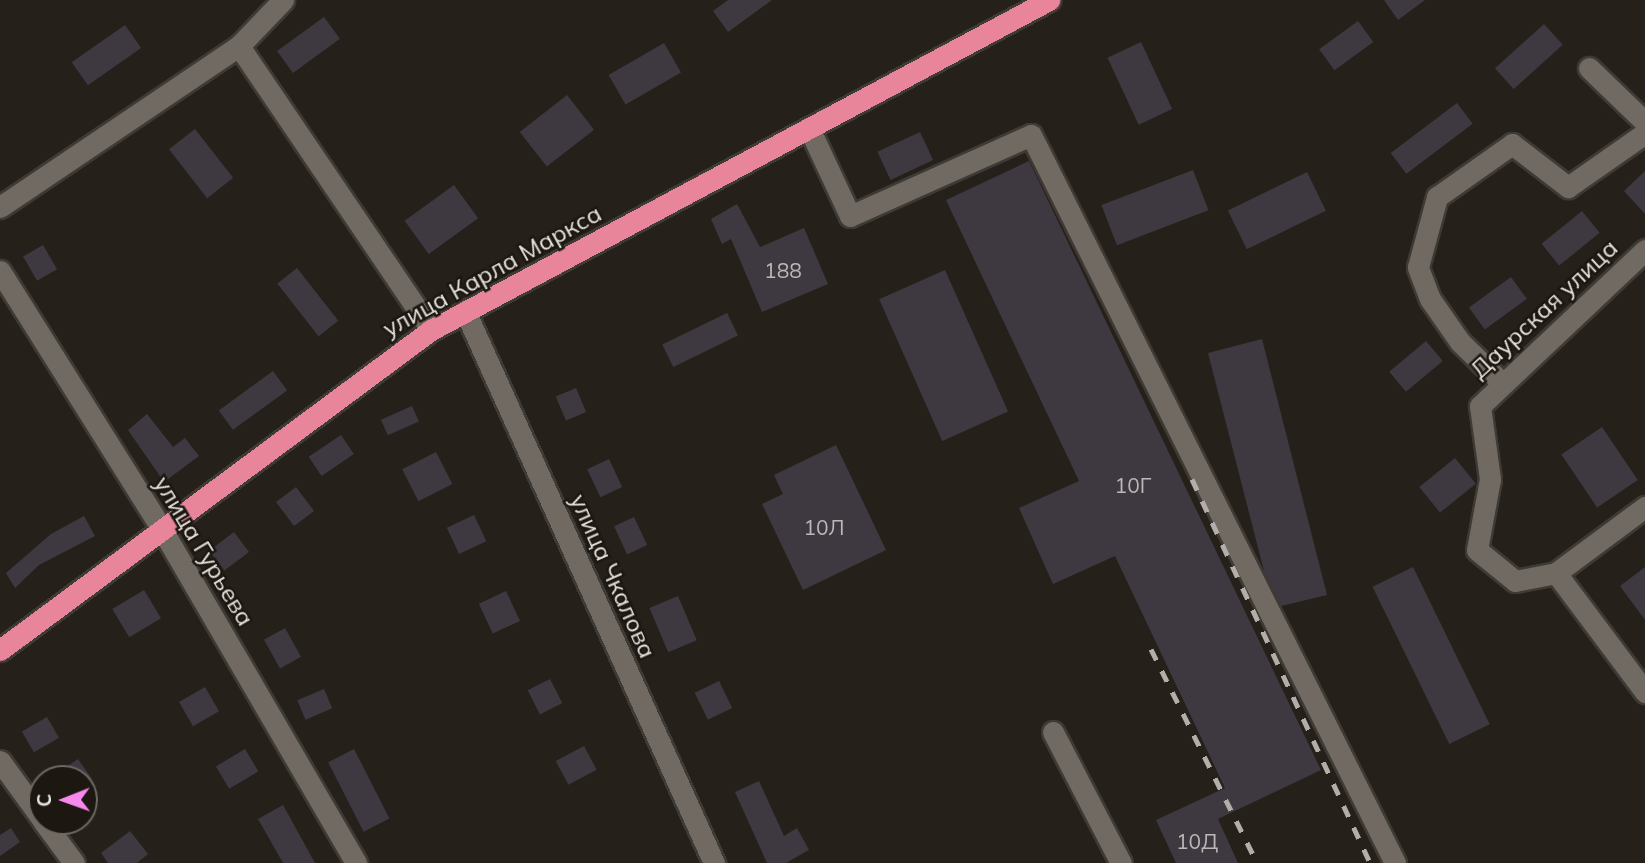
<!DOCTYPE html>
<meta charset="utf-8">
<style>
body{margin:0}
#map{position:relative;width:1645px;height:863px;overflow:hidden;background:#25201a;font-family:Mulish,sans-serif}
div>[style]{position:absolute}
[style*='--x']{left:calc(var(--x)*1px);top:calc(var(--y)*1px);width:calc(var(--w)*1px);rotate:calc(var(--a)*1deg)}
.building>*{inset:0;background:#3e3941;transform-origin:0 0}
.roads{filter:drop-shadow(2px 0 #3e3a35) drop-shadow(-2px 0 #3e3a35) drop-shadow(0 2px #3e3a35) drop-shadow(0 -2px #3e3a35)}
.minor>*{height:21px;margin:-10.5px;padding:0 10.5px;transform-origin:10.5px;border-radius:10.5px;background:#706a62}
.highway>*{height:21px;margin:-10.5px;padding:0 10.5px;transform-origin:10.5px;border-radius:10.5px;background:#e8859b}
.rail>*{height:5px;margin-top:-2.5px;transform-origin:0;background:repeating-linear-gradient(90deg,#b3aeaa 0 12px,transparent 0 24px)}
span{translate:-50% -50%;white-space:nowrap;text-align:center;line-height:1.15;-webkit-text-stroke:5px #1c1711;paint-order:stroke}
.number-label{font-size:21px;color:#bcb8b7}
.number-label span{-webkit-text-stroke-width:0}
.street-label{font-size:24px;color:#e6e2de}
.north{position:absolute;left:28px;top:765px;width:70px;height:70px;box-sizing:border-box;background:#1c1711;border:2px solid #6d6863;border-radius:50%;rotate:269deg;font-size:19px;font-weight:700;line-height:28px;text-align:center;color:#e6e2de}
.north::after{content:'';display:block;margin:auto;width:24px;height:32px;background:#f788ec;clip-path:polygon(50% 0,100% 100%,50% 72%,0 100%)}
</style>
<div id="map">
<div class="building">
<div style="clip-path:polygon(728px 0,772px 0,728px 32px,713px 11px)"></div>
<div style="clip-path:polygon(1384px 0,1425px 0,1398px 20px)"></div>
<div style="left:324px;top:17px;width:27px;height:58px;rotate:54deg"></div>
<div style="left:1358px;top:21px;width:26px;height:48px;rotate:54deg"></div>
<div style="left:1544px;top:24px;width:28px;height:66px;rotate:48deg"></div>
<div style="left:125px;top:25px;width:28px;height:65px;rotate:55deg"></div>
<div style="left:1141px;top:42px;width:74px;height:37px;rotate:65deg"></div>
<div style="left:664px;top:43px;width:34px;height:64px;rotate:60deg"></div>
<div style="left:567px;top:95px;width:44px;height:60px;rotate:52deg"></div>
<div style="left:1457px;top:103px;width:26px;height:83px;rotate:53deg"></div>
<div style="left:195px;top:129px;width:62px;height:33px;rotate:52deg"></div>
<div style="left:920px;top:132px;width:31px;height:47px;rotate:65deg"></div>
<div style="clip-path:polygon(1029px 161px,1321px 770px,1218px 819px,1238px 863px,1176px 863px,1156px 820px,1225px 788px,1115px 556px,1053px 584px,1019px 508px,1079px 481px,946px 200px)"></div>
<div style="left:1193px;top:170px;width:43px;height:98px;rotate:69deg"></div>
<div style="clip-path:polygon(1645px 171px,1645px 214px,1624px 191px)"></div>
<div style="left:1307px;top:172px;width:43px;height:88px;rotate:64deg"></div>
<div style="left:454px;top:185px;width:41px;height:61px;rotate:54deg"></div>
<div style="clip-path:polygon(737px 204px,760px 247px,804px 228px,828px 284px,762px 312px,731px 239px,722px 244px,711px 219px)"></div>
<div style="left:1582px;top:211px;width:28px;height:52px;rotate:51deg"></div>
<div style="left:43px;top:245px;width:28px;height:23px;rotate:60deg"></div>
<div style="left:297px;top:268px;width:67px;height:25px;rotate:52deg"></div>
<div style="left:945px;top:270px;width:155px;height:72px;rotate:66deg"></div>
<div style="left:1511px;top:277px;width:27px;height:52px;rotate:54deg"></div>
<div style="left:727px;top:313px;width:25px;height:72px;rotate:64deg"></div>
<div style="clip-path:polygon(1262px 339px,1327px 595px,1281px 606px,1264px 571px,1208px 353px)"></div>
<div style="left:1426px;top:341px;width:26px;height:48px;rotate:50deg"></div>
<div style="left:273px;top:371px;width:24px;height:67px;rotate:54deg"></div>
<div style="left:576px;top:388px;width:26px;height:22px;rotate:67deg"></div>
<div style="left:412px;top:406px;width:17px;height:34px;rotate:66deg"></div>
<div style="clip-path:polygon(147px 414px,173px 447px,185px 438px,199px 456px,164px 482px,128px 430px)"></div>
<div style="left:1602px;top:427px;width:64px;height:49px;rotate:56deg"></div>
<div style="left:341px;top:435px;width:23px;height:39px;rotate:56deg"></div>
<div style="clip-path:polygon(836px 445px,886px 550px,803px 590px,762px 504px,783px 494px,774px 475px)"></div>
<div style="left:436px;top:452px;width:36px;height:38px;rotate:63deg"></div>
<div style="left:1455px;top:458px;width:33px;height:46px;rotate:51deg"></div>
<div style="left:609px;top:459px;width:31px;height:24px;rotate:65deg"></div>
<div style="left:296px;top:487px;width:30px;height:25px;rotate:53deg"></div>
<div style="left:474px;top:515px;width:29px;height:30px;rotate:65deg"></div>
<div style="clip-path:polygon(84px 516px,95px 536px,39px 565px,15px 588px,6px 573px,51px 534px)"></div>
<div style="left:634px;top:517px;width:31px;height:22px;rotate:65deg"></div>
<div style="left:234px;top:532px;width:25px;height:31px;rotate:53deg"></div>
<div style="left:1413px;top:567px;width:175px;height:45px;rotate:64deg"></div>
<div style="clip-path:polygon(1645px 567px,1645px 620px,1620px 586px)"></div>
<div style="left:144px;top:590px;width:33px;height:37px;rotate:59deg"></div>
<div style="left:506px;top:591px;width:33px;height:30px;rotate:65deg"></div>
<div style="left:678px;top:596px;width:48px;height:31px;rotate:67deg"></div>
<div style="left:285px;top:628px;width:33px;height:24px;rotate:61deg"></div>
<div style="left:550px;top:679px;width:27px;height:25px;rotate:63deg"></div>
<div style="left:719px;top:681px;width:30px;height:27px;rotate:64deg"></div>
<div style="left:205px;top:687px;width:28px;height:30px;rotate:60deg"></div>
<div style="left:324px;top:689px;width:21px;height:29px;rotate:67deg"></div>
<div style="left:47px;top:717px;width:24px;height:29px;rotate:60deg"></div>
<div style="left:584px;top:746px;width:27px;height:32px;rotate:62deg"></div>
<div style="left:245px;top:749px;width:26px;height:34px;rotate:59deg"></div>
<div style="left:354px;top:749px;width:78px;height:29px;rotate:63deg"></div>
<div style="clip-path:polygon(78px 759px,92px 779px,49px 779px)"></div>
<div style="clip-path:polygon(759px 781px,784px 836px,797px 828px,809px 850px,786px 863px,767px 863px,735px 792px)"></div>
<div style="clip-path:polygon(283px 805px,315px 863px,283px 863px,258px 819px)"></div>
<div style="clip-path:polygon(11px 828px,20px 842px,0 856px,0 835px)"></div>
<div style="clip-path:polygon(130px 831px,148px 854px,137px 863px,108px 863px,101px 853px)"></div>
</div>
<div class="roads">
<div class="minor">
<div style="--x:239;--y:46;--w:343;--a:55.9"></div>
<div style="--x:1589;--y:68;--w:78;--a:44"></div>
<div style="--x:809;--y:128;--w:97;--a:65"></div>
<div style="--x:850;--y:216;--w:198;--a:-24.1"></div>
<div style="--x:1031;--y:135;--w:814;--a:63.43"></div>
<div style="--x:0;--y:207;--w:288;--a:-34"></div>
<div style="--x:239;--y:46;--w:64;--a:-46.3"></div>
<div style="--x:1645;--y:250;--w:227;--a:136.6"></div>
<div style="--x:1480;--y:406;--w:74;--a:82.2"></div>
<div style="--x:1490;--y:479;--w:72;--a:100.4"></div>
<div style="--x:1477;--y:550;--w:49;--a:39.2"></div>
<div style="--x:1515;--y:581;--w:42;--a:-11"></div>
<div style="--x:1556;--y:573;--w:149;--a:53.2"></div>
<div style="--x:0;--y:271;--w:301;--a:57.9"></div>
<div style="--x:160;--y:526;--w:390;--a:59.8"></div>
<div style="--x:465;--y:311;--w:606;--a:65.72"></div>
<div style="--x:1503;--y:384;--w:60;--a:-135.7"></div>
<div style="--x:1460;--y:342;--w:52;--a:-124.9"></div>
<div style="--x:1430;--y:299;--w:34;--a:-111"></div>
<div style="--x:1418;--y:267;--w:73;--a:-74.8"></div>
<div style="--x:1437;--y:197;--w:92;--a:-35.2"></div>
<div style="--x:1512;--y:144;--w:71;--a:37.5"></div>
<div style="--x:1568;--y:187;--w:94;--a:-35"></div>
<div style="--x:1556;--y:573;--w:111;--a:-36.6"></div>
<div style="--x:1053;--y:732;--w:148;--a:62.6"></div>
<div style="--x:0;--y:761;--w:72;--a:54.1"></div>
<div style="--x:43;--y:821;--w:52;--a:53.6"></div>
</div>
<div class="highway">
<div style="--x:0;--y:650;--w:537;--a:-36.59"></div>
<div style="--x:431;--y:330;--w:701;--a:-28.1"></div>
</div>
</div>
<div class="rail">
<div style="--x:1192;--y:479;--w:423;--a:65.1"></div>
<div style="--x:1151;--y:649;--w:239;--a:63.6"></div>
</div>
<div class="number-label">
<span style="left:783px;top:270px">188</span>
<span style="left:1133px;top:485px">10Г</span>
<span style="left:824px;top:527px">10Л</span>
<span style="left:1197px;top:841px">10Д</span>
</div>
<div class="street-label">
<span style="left:492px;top:271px;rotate:-29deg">улица Карла Маркса</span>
<span style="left:1544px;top:309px;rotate:-43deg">Даурская улица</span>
<span style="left:204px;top:551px;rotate:59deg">улица Гурьева</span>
<span style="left:613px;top:576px;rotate:66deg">улица Чкалова</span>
</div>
<div class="north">С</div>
</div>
